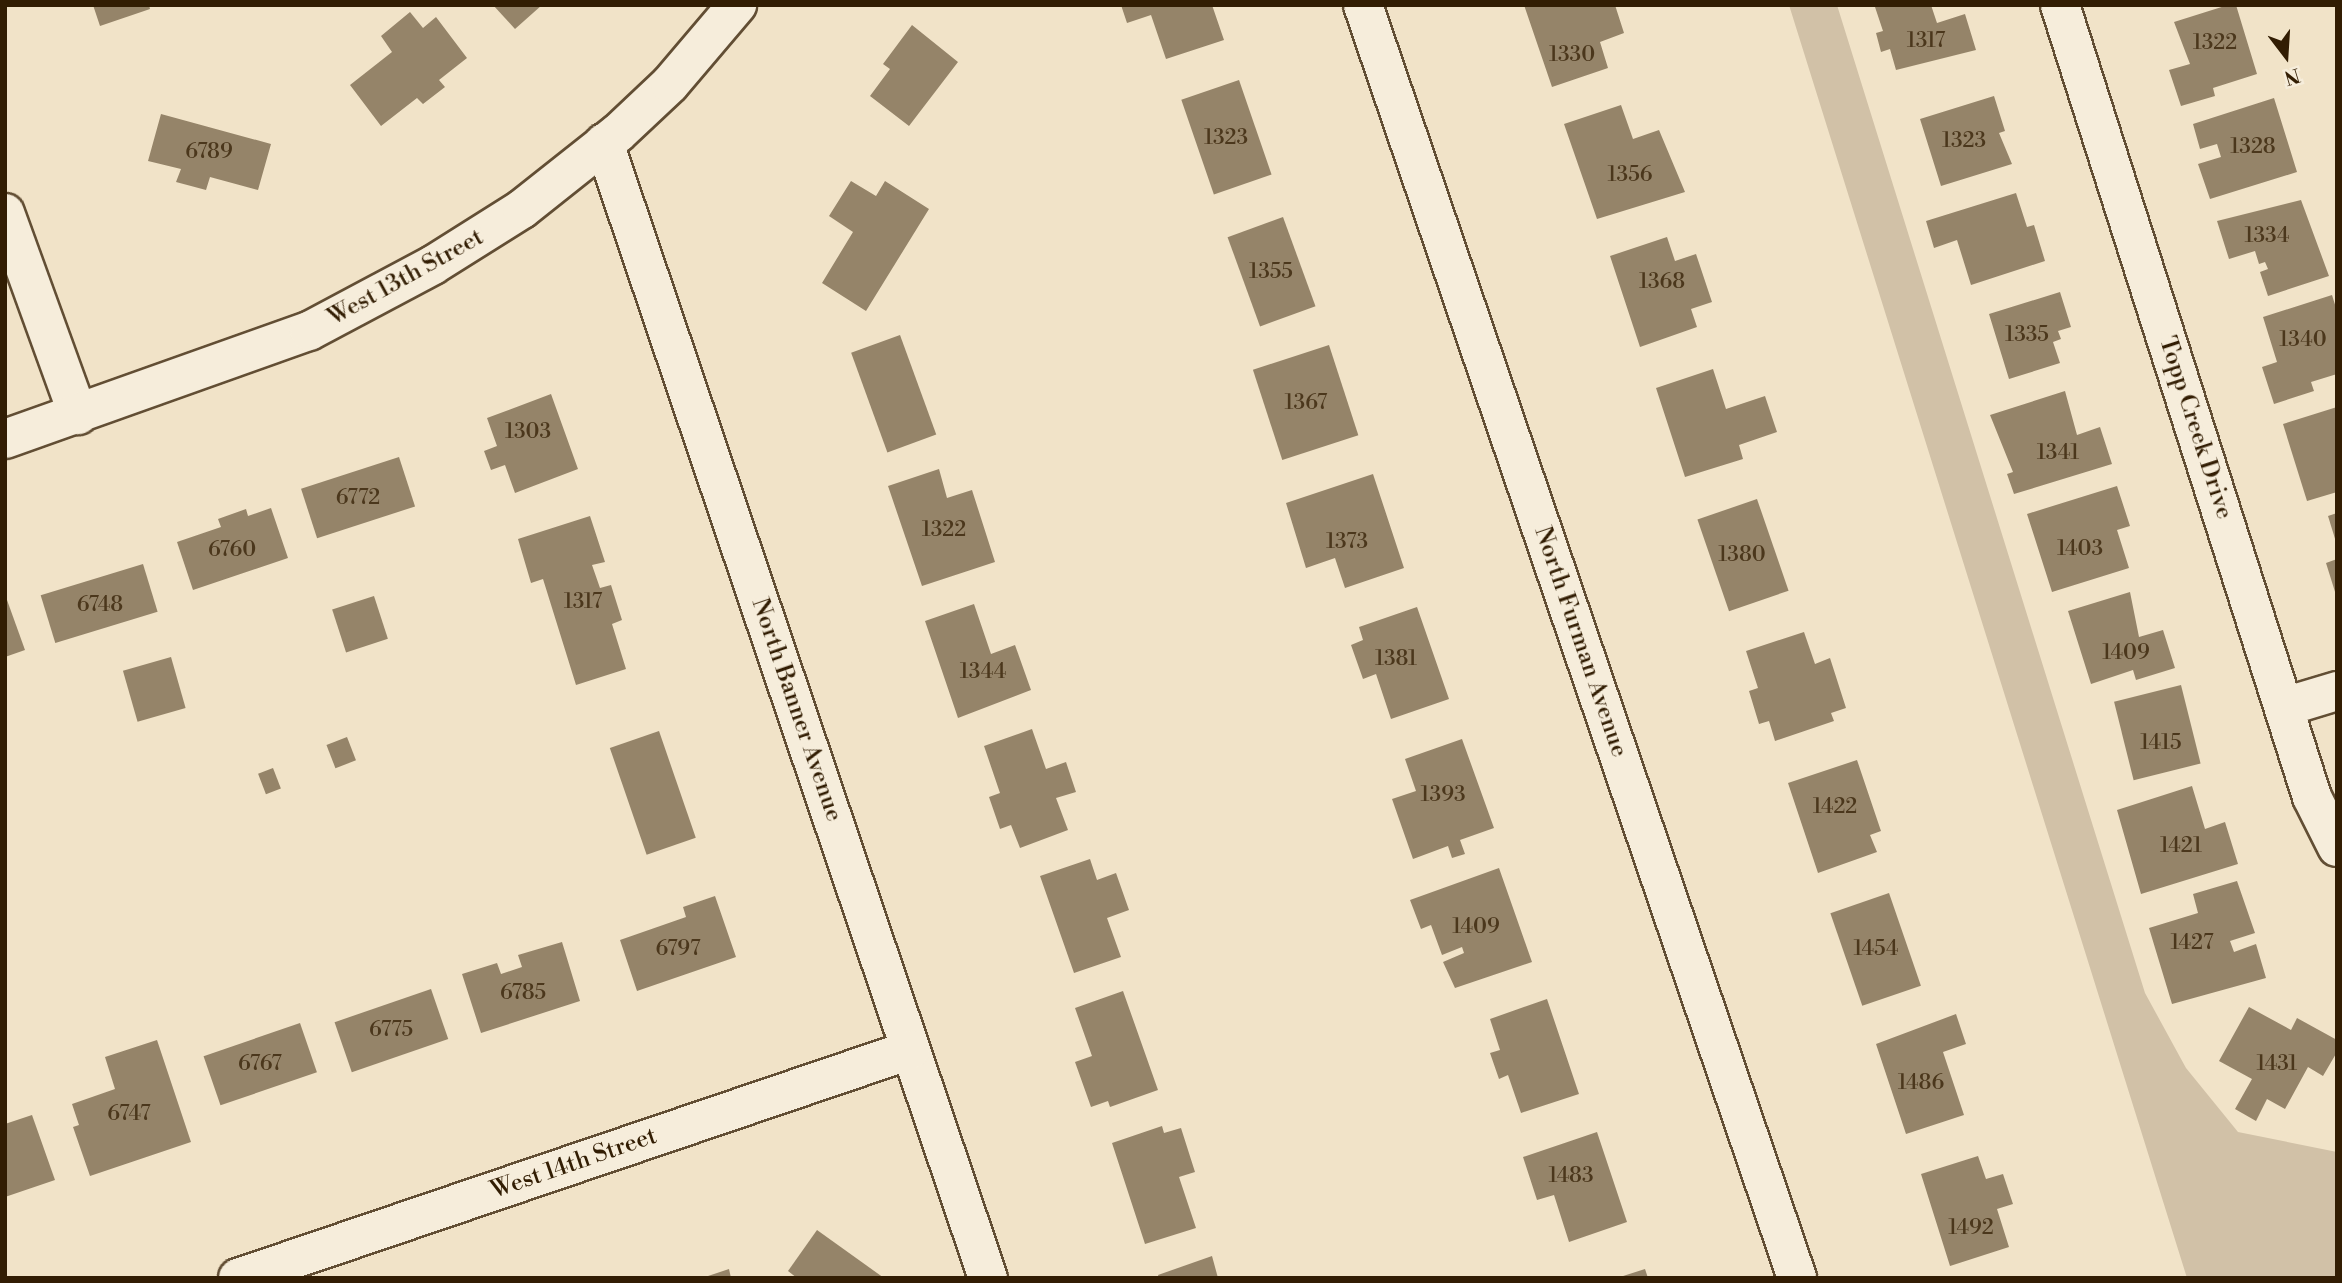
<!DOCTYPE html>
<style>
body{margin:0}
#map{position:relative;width:2342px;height:1283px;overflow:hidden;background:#f1e3c8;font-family:"Libre Bodoni",serif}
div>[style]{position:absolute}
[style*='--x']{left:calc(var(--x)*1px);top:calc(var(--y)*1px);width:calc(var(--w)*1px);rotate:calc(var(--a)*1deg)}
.green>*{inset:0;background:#d1c1a7}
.building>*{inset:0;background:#958469;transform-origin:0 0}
.roads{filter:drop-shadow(2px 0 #624e34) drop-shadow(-2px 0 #624e34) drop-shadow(0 2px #624e34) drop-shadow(0 -2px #624e34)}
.minor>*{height:38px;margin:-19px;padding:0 19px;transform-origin:19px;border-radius:19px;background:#f6eddb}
span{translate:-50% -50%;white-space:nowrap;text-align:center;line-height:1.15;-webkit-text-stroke:6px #f6eddb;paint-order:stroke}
.number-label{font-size:21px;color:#4b371c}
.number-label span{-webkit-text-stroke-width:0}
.street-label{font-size:24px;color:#321d03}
.frame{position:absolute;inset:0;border:7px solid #321d03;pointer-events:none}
.north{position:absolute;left:2251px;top:21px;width:70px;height:70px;-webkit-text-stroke:5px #f6eddb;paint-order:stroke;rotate:163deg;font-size:19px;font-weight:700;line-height:28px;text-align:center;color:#321d03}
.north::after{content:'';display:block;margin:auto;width:24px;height:32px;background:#321d03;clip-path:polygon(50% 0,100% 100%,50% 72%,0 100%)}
</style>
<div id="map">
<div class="green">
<div style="clip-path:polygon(1789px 5px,1837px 5px,2145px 993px,2186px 1068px,2238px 1132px,2337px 1152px,2337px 1278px,2187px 1278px)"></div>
</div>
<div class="building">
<div style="clip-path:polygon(93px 5px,149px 5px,150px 9px,100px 26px)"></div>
<div style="clip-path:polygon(493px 5px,542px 5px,515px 29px)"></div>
<div style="clip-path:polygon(1121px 5px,1212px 5px,1224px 40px,1166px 59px,1151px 15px,1127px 23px)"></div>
<div style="clip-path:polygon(1524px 5px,1615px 5px,1624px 33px,1600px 42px,1608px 68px,1552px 87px)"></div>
<div style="clip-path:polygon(1882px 5px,1931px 5px,1937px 23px,1965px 14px,1976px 50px,1896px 70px,1890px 49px,1881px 52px,1876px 33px,1883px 31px,1875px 7px)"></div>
<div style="clip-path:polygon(2228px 5px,2236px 5px,2257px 74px,2213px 88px,2215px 96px,2181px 106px,2169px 70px,2190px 64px,2174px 22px)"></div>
<div style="clip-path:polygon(410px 12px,423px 28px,436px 17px,467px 58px,439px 80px,445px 87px,423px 104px,417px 98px,381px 126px,350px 85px,392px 52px,381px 36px)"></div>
<div style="clip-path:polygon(912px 25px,958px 62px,909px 126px,870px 96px,890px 69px,883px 64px)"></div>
<div style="left:1239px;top:80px;width:100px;height:61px;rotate:71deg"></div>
<div style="clip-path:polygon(1994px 96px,2005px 131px,1999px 133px,2012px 164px,1941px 186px,1920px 119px)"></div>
<div style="clip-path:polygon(2274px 98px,2297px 172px,2210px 199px,2198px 164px,2221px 157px,2217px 144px,2200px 149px,2193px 124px)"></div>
<div style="clip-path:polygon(1621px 105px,1633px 139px,1659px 130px,1685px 192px,1597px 219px,1564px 124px)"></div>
<div style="clip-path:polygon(161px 114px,271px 144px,258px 190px,210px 177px,206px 190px,176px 182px,181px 169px,148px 161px)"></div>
<div style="clip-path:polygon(851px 181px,876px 196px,885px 181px,929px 209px,866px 311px,822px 283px,853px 232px,829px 216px)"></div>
<div style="clip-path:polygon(2016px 193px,2027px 227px,2034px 225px,2045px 261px,1971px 285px,1957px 240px,1934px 248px,1926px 221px)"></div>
<div style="clip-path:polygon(2301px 200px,2329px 276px,2268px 296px,2260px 272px,2268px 269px,2265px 262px,2259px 264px,2255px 251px,2229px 259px,2217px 221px)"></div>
<div style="left:1283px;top:217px;width:95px;height:59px;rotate:70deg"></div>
<div style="clip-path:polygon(1667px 237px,1675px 261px,1696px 254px,1712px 302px,1691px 309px,1697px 327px,1640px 347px,1610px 256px)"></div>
<div style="clip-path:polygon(2060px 292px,2071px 327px,2058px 331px,2061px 339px,2053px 342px,2060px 363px,2009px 379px,1989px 314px)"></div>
<div style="clip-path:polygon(2332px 295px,2337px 311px,2337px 374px,2311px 382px,2314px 391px,2274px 404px,2262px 367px,2277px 362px,2263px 317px)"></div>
<div style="left:900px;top:335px;width:106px;height:52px;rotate:70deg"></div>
<div style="left:1329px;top:345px;width:95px;height:80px;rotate:72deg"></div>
<div style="clip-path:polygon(1713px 369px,1726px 409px,1765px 396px,1777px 432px,1739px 445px,1743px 459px,1685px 477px,1656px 388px)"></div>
<div style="clip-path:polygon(2065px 391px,2077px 435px,2100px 427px,2112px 464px,2014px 494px,2007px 474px,2013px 472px,1990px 415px)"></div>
<div style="clip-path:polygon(551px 394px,578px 469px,515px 493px,505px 465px,491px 470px,484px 451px,497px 446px,487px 418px)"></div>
<div style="clip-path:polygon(2337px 407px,2337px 492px,2307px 501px,2283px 424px)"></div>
<div style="left:399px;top:457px;width:52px;height:103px;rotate:72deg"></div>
<div style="clip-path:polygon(939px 469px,947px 498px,972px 490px,995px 562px,922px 586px,888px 486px)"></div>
<div style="clip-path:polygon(1373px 474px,1404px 568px,1345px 588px,1335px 558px,1306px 568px,1286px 503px)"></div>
<div style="clip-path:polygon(2117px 486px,2130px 526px,2117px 530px,2129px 568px,2052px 592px,2027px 514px)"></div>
<div style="left:1757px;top:499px;width:97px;height:63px;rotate:71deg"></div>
<div style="clip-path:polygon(271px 508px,288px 558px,193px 590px,177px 542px,221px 527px,218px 519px,246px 509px,248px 516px)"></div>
<div style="clip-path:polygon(2337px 513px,2337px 542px,2336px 542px,2328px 516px)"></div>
<div style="clip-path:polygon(590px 516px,605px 562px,592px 565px,600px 588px,611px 585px,622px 620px,612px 624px,626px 669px,576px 685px,543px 579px,531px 583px,518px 539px)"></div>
<div style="clip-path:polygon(2337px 559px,2337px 595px,2336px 595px,2326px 563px)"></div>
<div style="left:143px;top:564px;width:50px;height:107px;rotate:73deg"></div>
<div style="clip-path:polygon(2130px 592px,2139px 637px,2163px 630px,2175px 668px,2136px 680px,2133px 670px,2091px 684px,2068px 611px)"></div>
<div style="left:374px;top:596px;width:45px;height:44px;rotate:72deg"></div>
<div style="clip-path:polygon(7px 600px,25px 650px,5px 657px,5px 601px)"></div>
<div style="clip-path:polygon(974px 604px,991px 654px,1015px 645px,1031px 690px,958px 718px,925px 621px)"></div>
<div style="clip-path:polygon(1417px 607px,1449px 699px,1391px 719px,1376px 674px,1363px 679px,1351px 645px,1363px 640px,1359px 627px)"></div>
<div style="clip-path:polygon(1804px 632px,1815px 664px,1830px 658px,1846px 708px,1831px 713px,1834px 721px,1775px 741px,1769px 721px,1759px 724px,1749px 691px,1758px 688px,1746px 651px)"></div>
<div style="left:171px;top:657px;width:53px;height:50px;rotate:74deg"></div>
<div style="left:2181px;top:685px;width:81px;height:69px;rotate:76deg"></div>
<div style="clip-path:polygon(1032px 729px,1046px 769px,1066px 762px,1076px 792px,1056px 798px,1068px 830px,1020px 848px,1011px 825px,1000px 829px,989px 797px,1000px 793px,984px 746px)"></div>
<div style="left:659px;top:731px;width:113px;height:52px;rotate:71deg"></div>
<div style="left:347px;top:737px;width:25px;height:22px;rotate:69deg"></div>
<div style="clip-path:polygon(1462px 739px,1494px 828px,1460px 840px,1465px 854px,1452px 858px,1448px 846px,1413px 859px,1392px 799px,1416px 791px,1405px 759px)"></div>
<div style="clip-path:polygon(1857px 760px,1881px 831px,1870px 835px,1877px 852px,1818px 873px,1788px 783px)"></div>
<div style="left:273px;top:768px;width:22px;height:16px;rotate:69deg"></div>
<div style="clip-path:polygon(2192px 786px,2205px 829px,2225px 822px,2238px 864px,2141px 894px,2117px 810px)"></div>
<div style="clip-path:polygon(1090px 859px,1097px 880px,1116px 873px,1129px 910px,1107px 918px,1121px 957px,1074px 973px,1040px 876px)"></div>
<div style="clip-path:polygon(1499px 868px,1532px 962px,1455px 988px,1443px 962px,1464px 953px,1462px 947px,1442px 955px,1431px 925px,1421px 929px,1410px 900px)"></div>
<div style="clip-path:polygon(2237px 881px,2255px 933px,2230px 941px,2234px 952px,2256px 944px,2266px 978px,2172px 1004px,2149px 928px,2198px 913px,2193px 894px)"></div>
<div style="left:1889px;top:893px;width:98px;height:62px;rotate:71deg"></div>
<div style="clip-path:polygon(715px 896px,736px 957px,637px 991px,620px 940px,686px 917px,683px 907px)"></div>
<div style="clip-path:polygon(562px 942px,580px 1001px,481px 1033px,462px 974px,497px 963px,501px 974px,522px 967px,518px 955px)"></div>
<div style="left:431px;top:989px;width:53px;height:102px;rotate:71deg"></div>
<div style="clip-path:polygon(1123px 991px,1158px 1090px,1110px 1107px,1108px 1101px,1091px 1107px,1075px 1062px,1092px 1056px,1075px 1008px)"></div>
<div style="clip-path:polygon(1547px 999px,1579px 1094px,1521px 1113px,1508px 1075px,1499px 1079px,1490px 1053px,1500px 1050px,1490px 1019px)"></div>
<div style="clip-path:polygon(2249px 1007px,2291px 1030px,2297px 1018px,2337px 1040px,2337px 1052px,2323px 1076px,2308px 1067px,2285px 1109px,2267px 1099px,2256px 1121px,2235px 1109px,2252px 1079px,2219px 1061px)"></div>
<div style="clip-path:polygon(1956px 1014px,1966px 1044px,1943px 1052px,1964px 1115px,1906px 1134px,1876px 1044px)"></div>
<div style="left:300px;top:1023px;width:52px;height:102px;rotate:71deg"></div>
<div style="clip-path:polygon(157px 1040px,191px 1142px,90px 1176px,73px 1127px,79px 1125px,72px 1104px,115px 1089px,105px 1057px)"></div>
<div style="clip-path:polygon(32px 1115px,55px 1180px,5px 1197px,5px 1124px)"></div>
<div style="clip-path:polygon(1162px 1126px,1164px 1133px,1181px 1128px,1195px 1172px,1179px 1177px,1196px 1228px,1145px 1244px,1112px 1143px)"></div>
<div style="clip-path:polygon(1597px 1132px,1627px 1222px,1569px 1242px,1554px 1195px,1537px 1200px,1523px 1157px)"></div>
<div style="clip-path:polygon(1978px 1156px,1986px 1179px,2003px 1174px,2013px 1204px,1997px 1209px,2009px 1247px,1950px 1266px,1921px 1174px)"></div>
<div style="clip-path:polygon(817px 1230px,884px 1278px,797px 1278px,788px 1271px)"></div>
<div style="clip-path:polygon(1212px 1256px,1218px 1278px,1159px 1278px,1158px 1275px)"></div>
<div style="clip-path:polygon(729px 1269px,731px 1278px,705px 1278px,705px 1277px)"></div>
<div style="clip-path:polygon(1645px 1269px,1648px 1278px,1620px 1278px,1620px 1277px)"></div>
</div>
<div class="roads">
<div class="minor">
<div style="--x:1363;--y:5;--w:1345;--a:71.17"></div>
<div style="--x:2060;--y:5;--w:831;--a:72.35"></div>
<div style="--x:2312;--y:797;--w:56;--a:63.4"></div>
<div style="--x:604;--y:143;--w:1198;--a:71.31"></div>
<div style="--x:5;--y:213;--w:215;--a:70.1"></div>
<div style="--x:5;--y:439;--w:323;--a:-19.6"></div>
<div style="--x:309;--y:331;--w:140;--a:-28"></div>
<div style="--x:433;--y:265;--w:105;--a:-32.2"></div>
<div style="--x:522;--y:209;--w:122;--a:-38.4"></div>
<div style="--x:618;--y:133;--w:71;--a:-43.3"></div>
<div style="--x:670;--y:84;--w:104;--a:-49.7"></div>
<div style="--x:2284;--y:707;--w:55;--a:-16.8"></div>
<div style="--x:238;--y:1278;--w:710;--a:-18.74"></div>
</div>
</div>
<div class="number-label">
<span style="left:1926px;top:41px">1317</span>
<span style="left:2215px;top:43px">1322</span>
<span style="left:1572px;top:55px">1330</span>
<span style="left:1226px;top:138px">1323</span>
<span style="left:1964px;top:141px">1323</span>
<span style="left:2253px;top:147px">1328</span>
<span style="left:209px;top:152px">6789</span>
<span style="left:1630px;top:175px">1356</span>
<span style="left:2267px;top:236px">1334</span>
<span style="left:1271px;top:272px">1355</span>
<span style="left:1662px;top:282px">1368</span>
<span style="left:2027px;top:335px">1335</span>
<span style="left:2303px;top:340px">1340</span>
<span style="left:1306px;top:403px">1367</span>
<span style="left:528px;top:432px">1303</span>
<span style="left:2058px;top:453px">1341</span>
<span style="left:358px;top:498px">6772</span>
<span style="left:944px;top:530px">1322</span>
<span style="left:1347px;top:542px">1373</span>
<span style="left:2080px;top:549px">1403</span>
<span style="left:232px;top:550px">6760</span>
<span style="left:1742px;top:555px">1380</span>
<span style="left:583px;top:602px">1317</span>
<span style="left:100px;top:605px">6748</span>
<span style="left:2126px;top:653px">1409</span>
<span style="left:1396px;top:659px">1381</span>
<span style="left:983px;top:672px">1344</span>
<span style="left:2161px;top:743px">1415</span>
<span style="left:1443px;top:795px">1393</span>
<span style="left:1835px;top:807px">1422</span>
<span style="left:2181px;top:846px">1421</span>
<span style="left:1476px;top:927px">1409</span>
<span style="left:2192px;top:943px">1427</span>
<span style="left:678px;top:949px">6797</span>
<span style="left:1876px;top:949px">1454</span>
<span style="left:523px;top:993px">6785</span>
<span style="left:391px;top:1030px">6775</span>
<span style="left:260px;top:1064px">6767</span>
<span style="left:2277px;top:1064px">1431</span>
<span style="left:1921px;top:1083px">1486</span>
<span style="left:129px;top:1114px">6747</span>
<span style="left:1571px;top:1176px">1483</span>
<span style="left:1971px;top:1228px">1492</span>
</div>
<div class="street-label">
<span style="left:406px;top:278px;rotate:-29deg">West 13th Street</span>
<span style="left:2195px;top:428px;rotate:72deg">Topp Creek Drive</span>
<span style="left:1580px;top:642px;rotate:71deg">North Furman Avenue</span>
<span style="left:796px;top:710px;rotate:71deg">North Banner Avenue</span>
<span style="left:574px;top:1164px;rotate:-19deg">West 14th Street</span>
</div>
<div class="frame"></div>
<div class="north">N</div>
</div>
